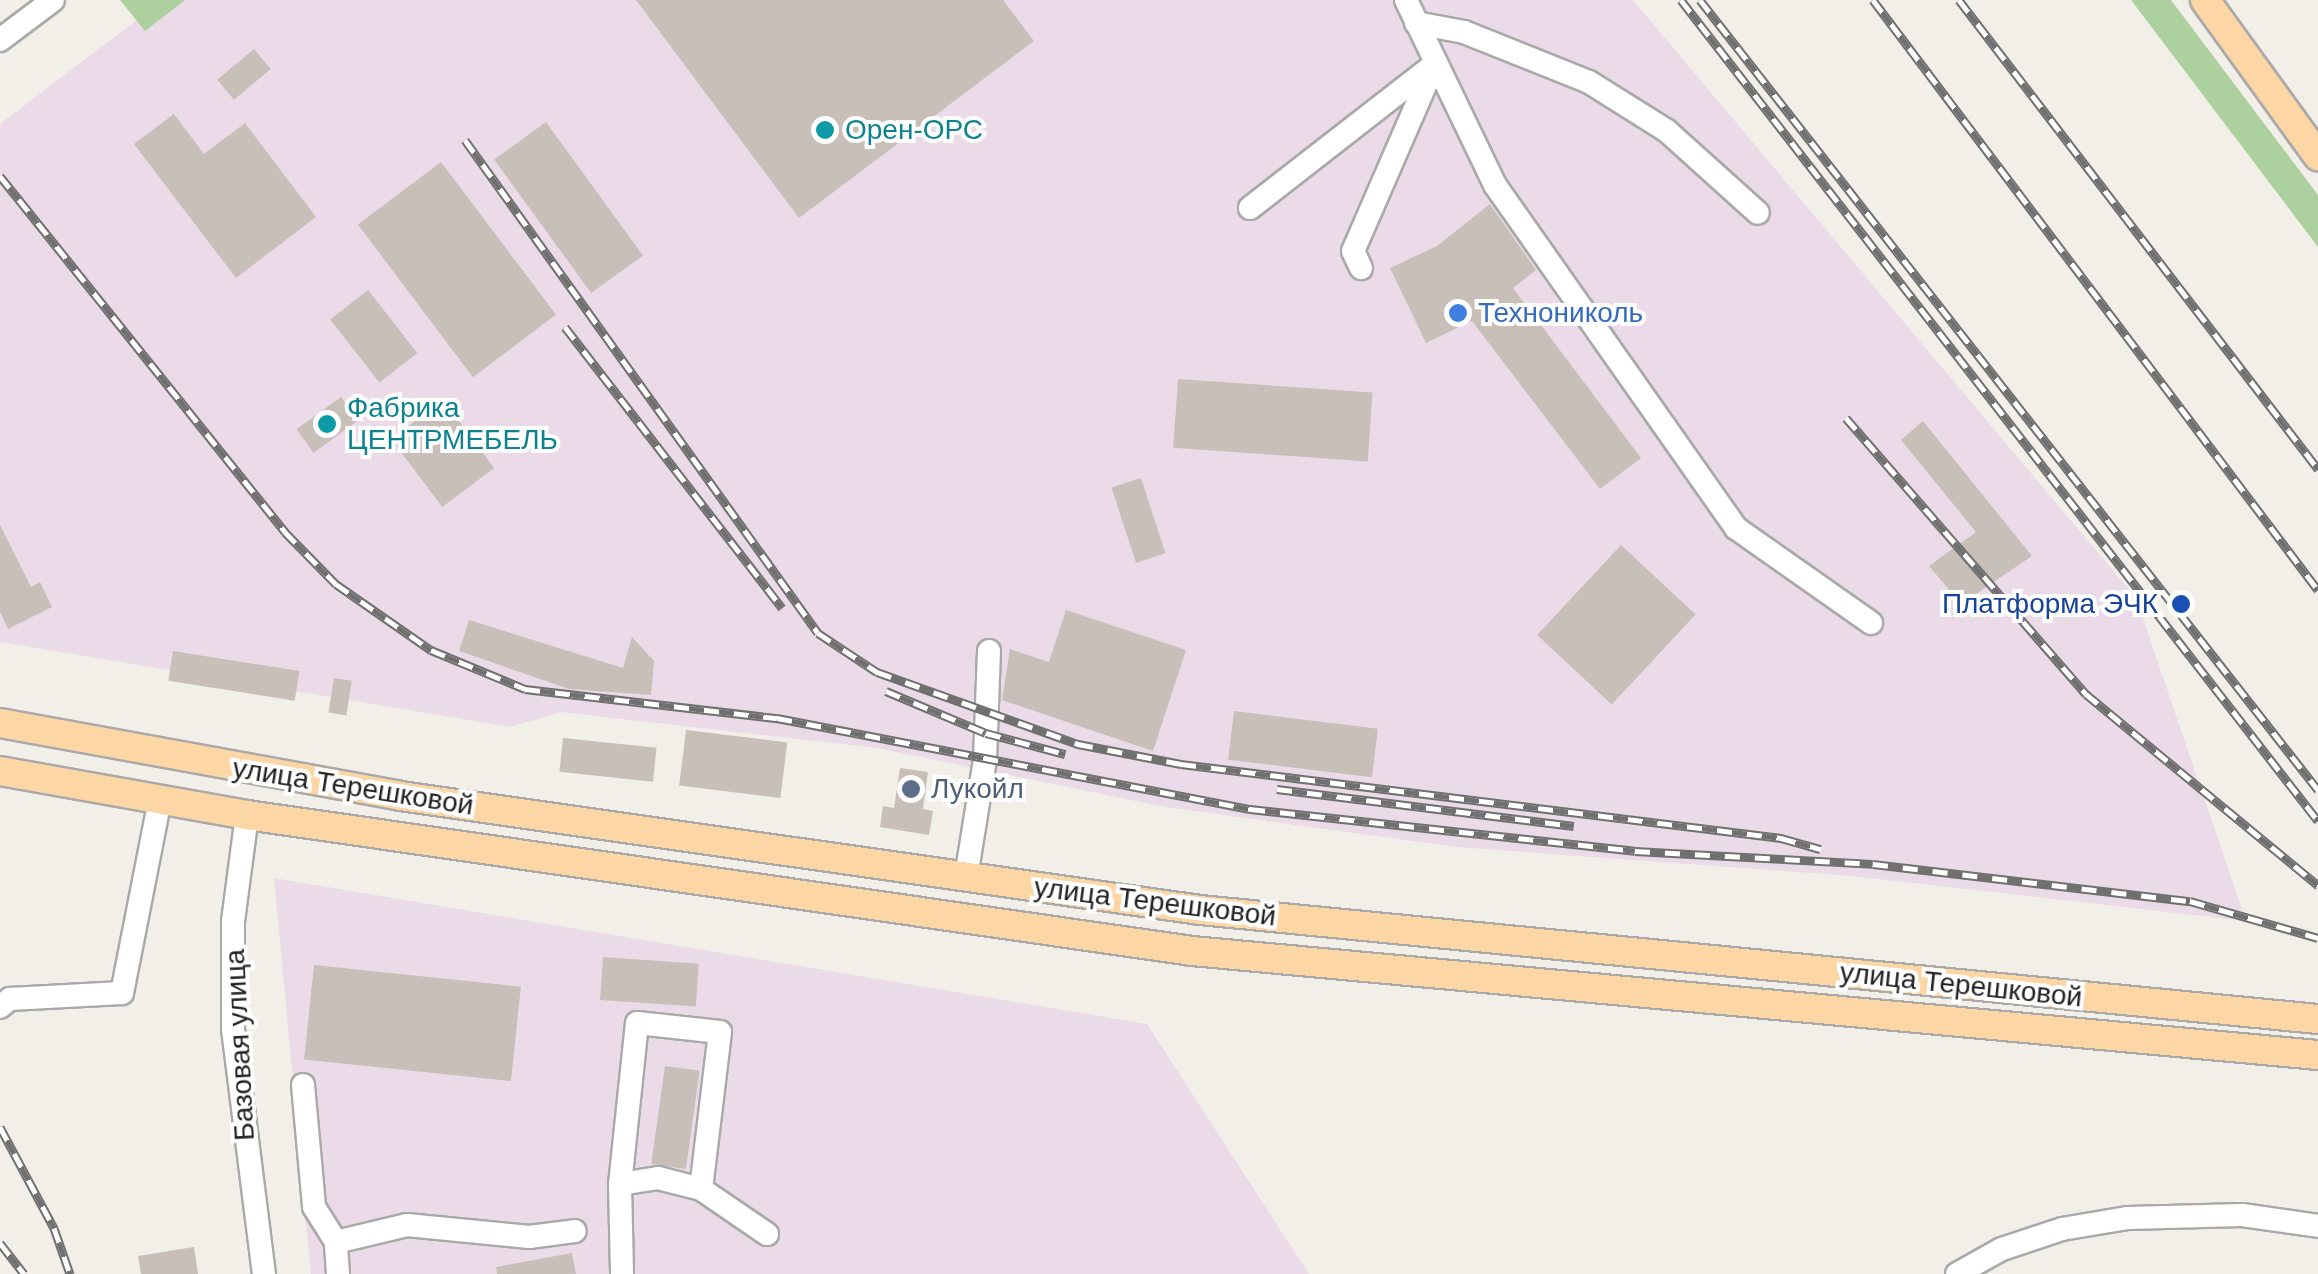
<!DOCTYPE html>
<meta charset="utf-8">
<style>
body{margin:0}
#map{position:relative;width:2318px;height:1274px;overflow:hidden;background:#f2efe9;font-family:Arial,sans-serif}
div>[style]{position:absolute}
[style*='--x']{left:calc(var(--x)*1px);top:calc(var(--y)*1px);width:calc(var(--w)*1px);rotate:calc(var(--a)*1deg)}
.industrial>*{inset:0;background:#ebdbe8}
.forest>*{inset:0;background:#add19e}
.building>*{inset:0;background:#c7bfb8;transform-origin:0 0}
.roads{filter:drop-shadow(2px 0 #a9a9a9) drop-shadow(-2px 0 #a9a9a9) drop-shadow(0 2px #a9a9a9) drop-shadow(0 -2px #a9a9a9)}
.minor>*{height:22px;margin:-11px;padding:0 11px;transform-origin:11px;border-radius:11px;background:#fff}
.major>*{height:28px;margin:-14px;padding:0 14px;transform-origin:14px;border-radius:14px;background:#fcd6a4}
.rail>*{height:9px;margin-top:-4.5px;transform-origin:0;background:repeating-linear-gradient(90deg,#fff 0 15px,#707070 0 30px);box-sizing:border-box;border-block:2px solid #707070}
.dots>*{width:28px;height:28px;translate:-50% -50%;box-sizing:border-box;border:5px solid #fff;border-radius:50%}
span{translate:-50% -50%;white-space:nowrap;text-align:center;line-height:1.15;-webkit-text-stroke:8px #fff;paint-order:stroke}
.culture-label{font-size:28px;color:#0d838f}
.left{translate:0 -50%;text-align:left}
.shop-label{font-size:28px;color:#366cbe}
.transit-label{font-size:28px;color:#164399}
.right{translate:-100% -50%;text-align:right}
.street-label{font-size:28px;color:#222}
.service-label{font-size:28px;color:#4e5e75}
</style>
<div id="map">
<div class="industrial">
<div style="clip-path:polygon(163px 0,1633px 0,2136px 598px,2246px 921px,1852px 876px,1457px 847px,1165px 807px,877px 748px,561px 712px,510px 727px,0 642px,0 124px)"></div>
<div style="clip-path:polygon(274px 878px,1147px 1024px,1309px 1274px,311px 1274px)"></div>
</div>
<div class="forest">
<div style="clip-path:polygon(120px 0,185px 0,145px 31px)"></div>
<div style="clip-path:polygon(2131px 0,2171px 0,2318px 195px,2318px 247px)"></div>
</div>
<div class="building">
<div style="clip-path:polygon(636px 0,1003px 0,1034px 41px,799px 218px)"></div>
<div style="left:254px;top:49px;width:26px;height:48px;rotate:50deg"></div>
<div style="clip-path:polygon(174px 114px,204px 154px,245px 123px,316px 217px,236px 278px,134px 144px)"></div>
<div style="left:546px;top:122px;width:165px;height:64px;rotate:54deg"></div>
<div style="left:441px;top:162px;width:191px;height:104px;rotate:53deg"></div>
<div style="clip-path:polygon(1490px 204px,1536px 270px,1513px 288px,1641px 458px,1600px 489px,1472px 321px,1426px 343px,1390px 268px,1437px 246px)"></div>
<div style="left:368px;top:290px;width:80px;height:48px;rotate:52deg"></div>
<div style="left:1178px;top:379px;width:195px;height:69px;rotate:4deg"></div>
<div style="left:341px;top:397px;width:29px;height:55px;rotate:54deg"></div>
<div style="left:443px;top:400px;width:85px;height:65px;rotate:53deg"></div>
<div style="clip-path:polygon(1923px 421px,2032px 556px,1961px 604px,1929px 566px,1976px 532px,1901px 440px)"></div>
<div style="left:1141px;top:478px;width:79px;height:31px;rotate:72deg"></div>
<div style="clip-path:polygon(0 525px,31px 587px,40px 582px,52px 607px,8px 629px,0 612px)"></div>
<div style="left:1621px;top:545px;width:102px;height:123px;rotate:43deg"></div>
<div style="clip-path:polygon(1066px 610px,1186px 650px,1153px 751px,1002px 700px,1010px 649px,1049px 662px)"></div>
<div style="clip-path:polygon(469px 620px,623px 668px,632px 637px,654px 661px,651px 695px,569px 689px,459px 651px)"></div>
<div style="left:173px;top:651px;width:128px;height:30px;rotate:9deg"></div>
<div style="left:334px;top:678px;width:18px;height:35px;rotate:9deg"></div>
<div style="left:1234px;top:711px;width:145px;height:49px;rotate:7deg"></div>
<div style="left:686px;top:730px;width:102px;height:56px;rotate:7deg"></div>
<div style="left:563px;top:738px;width:94px;height:34px;rotate:6deg"></div>
<div style="clip-path:polygon(900px 768px,928px 772px,923px 809px,933px 811px,929px 835px,880px 827px,883px 806px,894px 808px)"></div>
<div style="left:603px;top:957px;width:96px;height:43px;rotate:4deg"></div>
<div style="left:314px;top:965px;width:208px;height:95px;rotate:6deg"></div>
<div style="left:665px;top:1066px;width:35px;height:99px;rotate:8deg"></div>
<div style="clip-path:polygon(194px 1247px,198px 1274px,141px 1274px,138px 1256px)"></div>
<div style="clip-path:polygon(572px 1253px,576px 1274px,497px 1274px,496px 1267px)"></div>
</div>
<div class="roads">
<div class="minor">
<div style="--x:1406;--y:0;--w:205;--a:64.3"></div>
<div style="--x:1495;--y:185;--w:419;--a:54.9"></div>
<div style="--x:1736;--y:528;--w:165;--a:35.1"></div>
<div style="--x:1416;--y:23;--w:49;--a:10.6"></div>
<div style="--x:1464;--y:32;--w:135;--a:21.8"></div>
<div style="--x:1589;--y:82;--w:92;--a:32.1"></div>
<div style="--x:1667;--y:131;--w:122;--a:42"></div>
<div style="--x:0;--y:40;--w:66;--a:-37"></div>
<div style="--x:1250;--y:208;--w:233;--a:-37.9"></div>
<div style="--x:1434;--y:65;--w:203;--a:113.5"></div>
<div style="--x:1353;--y:251;--w:19;--a:65"></div>
<div style="--x:247;--y:815;--w:107;--a:97.5"></div>
<div style="--x:233;--y:921;--w:108;--a:90"></div>
<div style="--x:233;--y:1029;--w:247;--a:82.8"></div>
<div style="--x:966;--y:877;--w:119;--a:-80.8"></div>
<div style="--x:985;--y:760;--w:109;--a:-87.9"></div>
<div style="--x:0;--y:1007;--w:13;--a:-39"></div>
<div style="--x:10;--y:999;--w:112;--a:-3.1"></div>
<div style="--x:122;--y:993;--w:198;--a:-78.9"></div>
<div style="--x:303;--y:1085;--w:122;--a:84.8"></div>
<div style="--x:314;--y:1207;--w:41;--a:57.8"></div>
<div style="--x:620;--y:1184;--w:38;--a:-9"></div>
<div style="--x:658;--y:1178;--w:44;--a:14.3"></div>
<div style="--x:701;--y:1189;--w:158;--a:-83.1"></div>
<div style="--x:720;--y:1032;--w:83;--a:-173.8"></div>
<div style="--x:637;--y:1023;--w:162;--a:96"></div>
<div style="--x:620;--y:1184;--w:90;--a:88.7"></div>
<div style="--x:701;--y:1189;--w:80;--a:34.3"></div>
<div style="--x:338;--y:1274;--w:32;--a:-94"></div>
<div style="--x:336;--y:1242;--w:73;--a:-13.5"></div>
<div style="--x:407;--y:1225;--w:123;--a:5.6"></div>
<div style="--x:529;--y:1237;--w:46;--a:-7.4"></div>
<div style="--x:1957;--y:1274;--w:51;--a:-29.1"></div>
<div style="--x:2002;--y:1249;--w:63;--a:-18.4"></div>
<div style="--x:2062;--y:1229;--w:67;--a:-9.5"></div>
<div style="--x:2128;--y:1218;--w:114;--a:-1.5"></div>
<div style="--x:2242;--y:1215;--w:77;--a:8.2"></div>
</div>
<div class="major">
<div style="--x:2205;--y:0;--w:193;--a:54.1"></div>
<div style="--x:0;--y:723;--w:407;--a:10.3"></div>
<div style="--x:400;--y:796;--w:808;--a:8.11"></div>
<div style="--x:1200;--y:910;--w:1123;--a:5.57"></div>
<div style="--x:0;--y:771;--w:251;--a:10.1"></div>
<div style="--x:247;--y:815;--w:955;--a:8.19"></div>
<div style="--x:1192;--y:951;--w:1131;--a:5.28"></div>
</div>
</div>
<div class="rail">
<div style="--x:1681;--y:0;--w:1039;--a:52.19"></div>
<div style="--x:1700;--y:0;--w:1003;--a:51.96"></div>
<div style="--x:1873;--y:0;--w:739;--a:52.98"></div>
<div style="--x:1959;--y:0;--w:591;--a:52.57"></div>
<div style="--x:465;--y:140;--w:606;--a:54.4"></div>
<div style="--x:818;--y:633;--w:71;--a:33.5"></div>
<div style="--x:877;--y:672;--w:214;--a:19.7"></div>
<div style="--x:1078;--y:744;--w:105;--a:11"></div>
<div style="--x:1181;--y:764;--w:605;--a:7.03"></div>
<div style="--x:1781;--y:838;--w:41;--a:15.8"></div>
<div style="--x:0;--y:176;--w:456;--a:51.3"></div>
<div style="--x:285;--y:532;--w:73;--a:45.6"></div>
<div style="--x:336;--y:584;--w:116;--a:34.8"></div>
<div style="--x:431;--y:650;--w:102;--a:22.5"></div>
<div style="--x:525;--y:689;--w:254;--a:6.6"></div>
<div style="--x:777;--y:718;--w:482;--a:10.9"></div>
<div style="--x:1250;--y:809;--w:387;--a:6.2"></div>
<div style="--x:1635;--y:851;--w:238;--a:3.1"></div>
<div style="--x:1873;--y:864;--w:319;--a:6.7"></div>
<div style="--x:2190;--y:901;--w:133;--a:16.1"></div>
<div style="--x:565;--y:327;--w:355;--a:52.3"></div>
<div style="--x:1846;--y:418;--w:366;--a:49"></div>
<div style="--x:2086;--y:694;--w:301;--a:39.5"></div>
<div style="--x:886;--y:691;--w:108;--a:22.8"></div>
<div style="--x:986;--y:733;--w:82;--a:14.9"></div>
<div style="--x:1277;--y:789;--w:299;--a:7.1"></div>
<div style="--x:0;--y:1127;--w:115;--a:61.9"></div>
<div style="--x:54;--y:1228;--w:49;--a:70.8"></div>
<div style="--x:0;--y:1243;--w:39;--a:52"></div>
</div>
<div class="dots">
<div style="left:825px;top:130px;background:#0f9aa8"></div>
<div style="left:1458px;top:313px;background:#3f7fe0"></div>
<div style="left:327px;top:424px;background:#0f9aa8"></div>
<div style="left:2181px;top:604px;background:#1a4fb4"></div>
<div style="left:911px;top:789px;background:#5c6f8a"></div>
</div>
<div class="culture-label">
<span class="left" style="left:845px;top:130px">Орен-ОРС</span>
<span class="left" style="left:347px;top:424px">Фабрика<br>ЦЕНТРМЕБЕЛЬ</span>
</div>
<div class="shop-label">
<span class="left" style="left:1478px;top:313px">Технониколь</span>
</div>
<div class="transit-label">
<span class="right" style="left:2158px;top:604px">Платформа ЭЧК</span>
</div>
<div class="street-label">
<span style="left:353px;top:787px;rotate:9deg">улица Терешковой</span>
<span style="left:1155px;top:902px;rotate:7deg">улица Терешковой</span>
<span style="left:1961px;top:985px;rotate:6deg">улица Терешковой</span>
<span style="left:240px;top:1045px;rotate:-93deg">Базовая улица</span>
</div>
<div class="service-label">
<span class="left" style="left:931px;top:789px">Лукойл</span>
</div>
</div>
